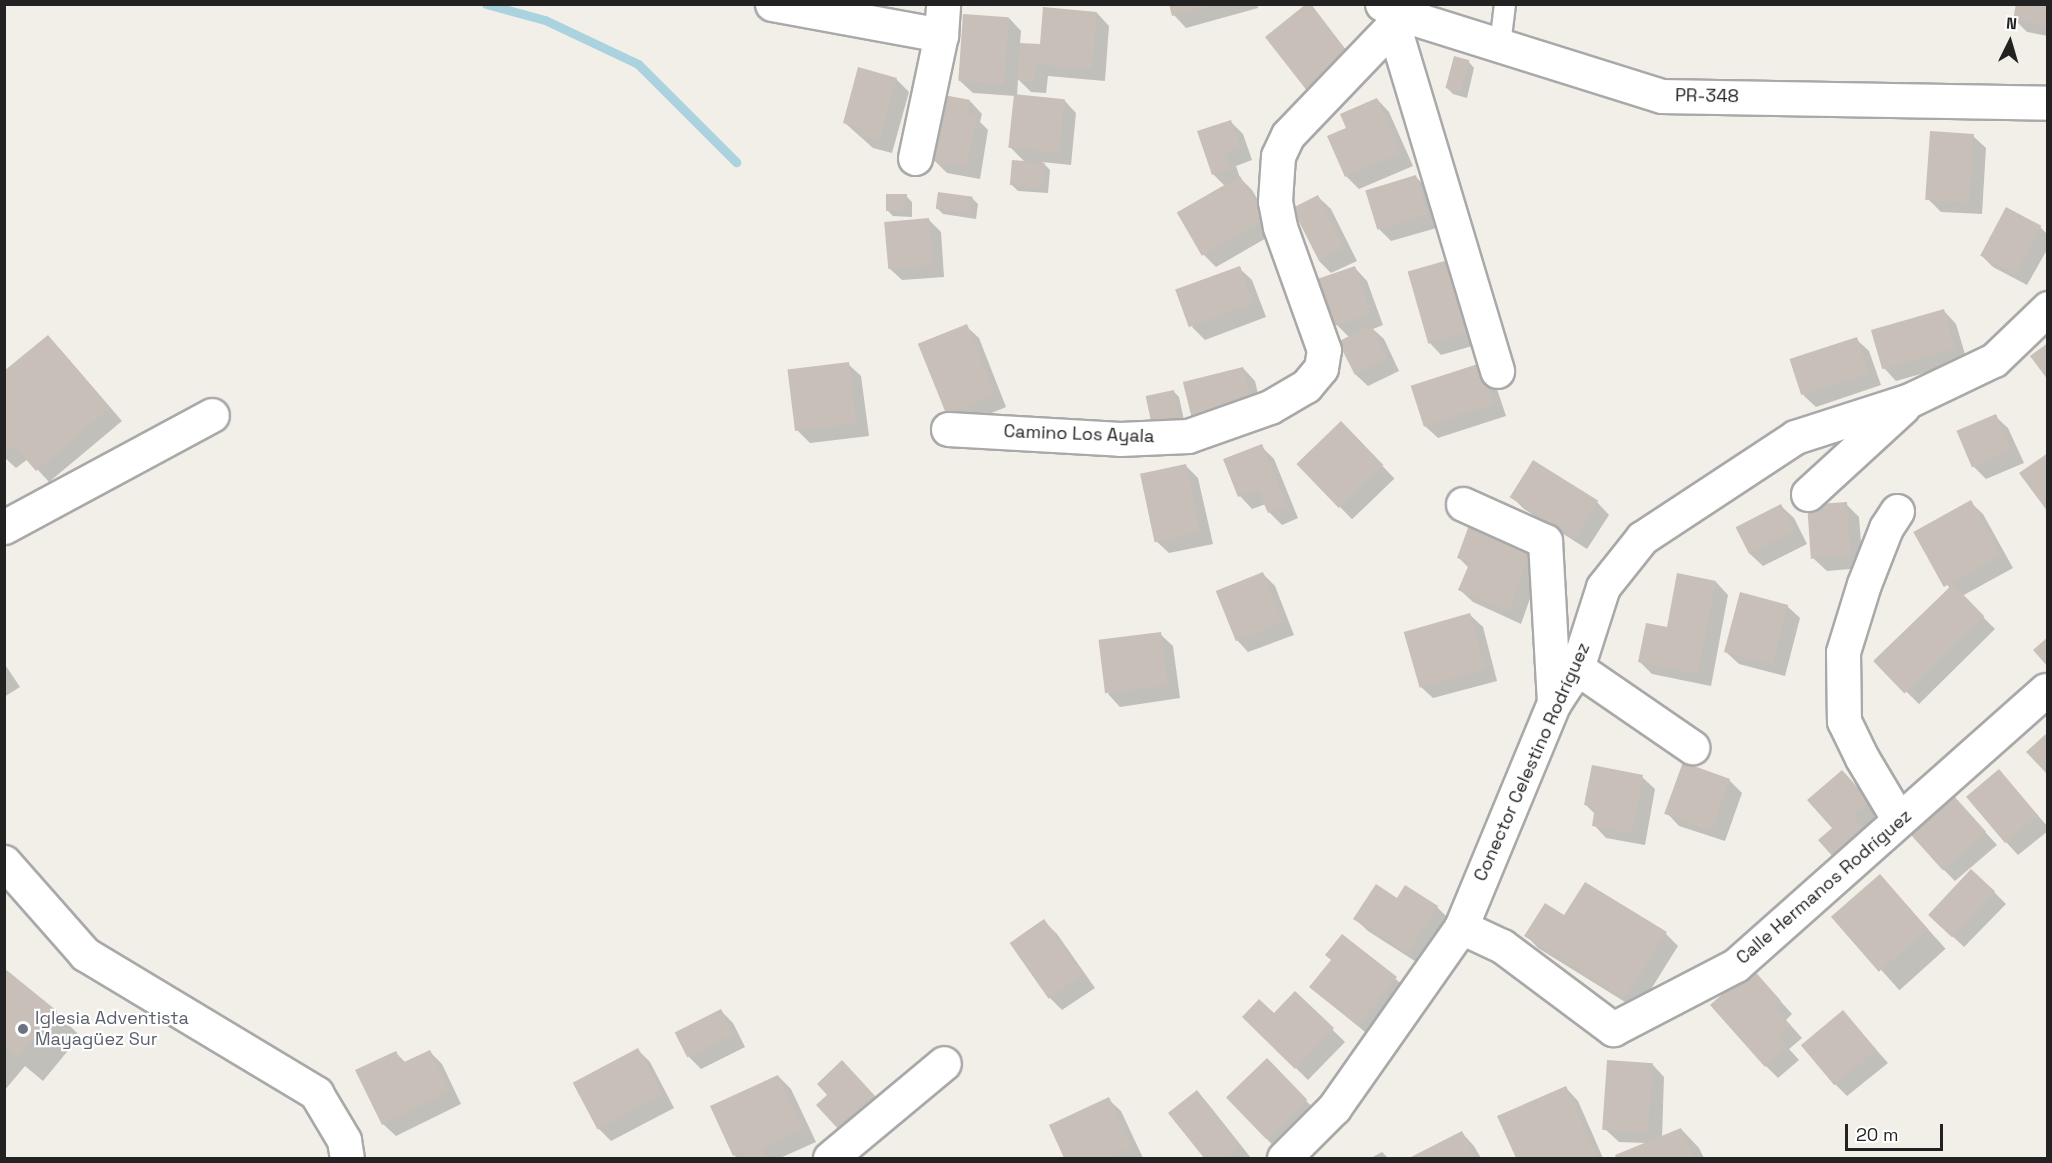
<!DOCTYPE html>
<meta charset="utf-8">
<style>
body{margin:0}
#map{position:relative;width:2052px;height:1163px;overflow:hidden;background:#f2efe9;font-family:"Space Grotesk",sans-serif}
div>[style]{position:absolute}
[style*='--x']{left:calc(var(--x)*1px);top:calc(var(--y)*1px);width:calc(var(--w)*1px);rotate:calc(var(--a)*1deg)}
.shadow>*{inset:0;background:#0003;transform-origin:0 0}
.stream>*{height:9px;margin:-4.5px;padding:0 4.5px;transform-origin:4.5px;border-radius:4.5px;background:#aad3df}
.building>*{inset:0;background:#c7bfb8;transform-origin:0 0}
.roads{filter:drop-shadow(2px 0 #a9a9a9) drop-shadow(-2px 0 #a9a9a9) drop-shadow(0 2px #a9a9a9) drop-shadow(0 -2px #a9a9a9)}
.service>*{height:20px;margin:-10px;padding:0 10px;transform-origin:10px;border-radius:10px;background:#fff}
.minor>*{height:33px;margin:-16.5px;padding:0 16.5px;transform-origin:16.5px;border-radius:16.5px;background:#fff}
.tertiary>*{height:33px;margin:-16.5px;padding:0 16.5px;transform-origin:16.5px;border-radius:16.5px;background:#fff}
.dots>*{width:16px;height:16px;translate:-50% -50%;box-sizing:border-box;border:3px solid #fff;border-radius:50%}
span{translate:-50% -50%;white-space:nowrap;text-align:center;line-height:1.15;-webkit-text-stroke:4.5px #fff;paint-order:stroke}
.street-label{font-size:18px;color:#222}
.worship-label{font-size:18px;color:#5b616d}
.left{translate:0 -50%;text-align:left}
.frame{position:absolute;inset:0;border:6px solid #222;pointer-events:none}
.north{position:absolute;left:1980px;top:12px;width:60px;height:60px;-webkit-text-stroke:4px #fff;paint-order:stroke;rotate:5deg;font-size:16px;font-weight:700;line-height:24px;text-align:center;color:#222}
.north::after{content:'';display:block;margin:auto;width:21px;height:27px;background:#222;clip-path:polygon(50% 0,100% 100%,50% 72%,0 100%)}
.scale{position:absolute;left:1845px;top:1124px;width:98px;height:27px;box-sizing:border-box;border:3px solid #222;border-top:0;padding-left:8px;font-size:18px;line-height:21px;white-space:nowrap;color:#222;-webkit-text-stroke:4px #fff;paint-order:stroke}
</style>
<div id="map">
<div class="shadow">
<div style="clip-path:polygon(1171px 4px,1257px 4px,1258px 8px,1186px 28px,1174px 15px)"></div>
<div style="clip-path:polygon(1309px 4px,1363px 71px,1309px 91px)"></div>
<div style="clip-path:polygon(2048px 4px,2048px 36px,2027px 32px,2014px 19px)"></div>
<div style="clip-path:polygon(1097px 13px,1109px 26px,1105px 81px,1048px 76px,1046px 93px,1031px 92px,1018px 79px,1017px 96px,1064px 100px,1076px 113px,1071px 165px,1042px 162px,1050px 170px,1048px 193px,1018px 191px,1012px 185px,1026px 163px,1011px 148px,1015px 96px,973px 93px,960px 81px,1009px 18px,1021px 31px,1020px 44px,1041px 46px)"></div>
<div style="clip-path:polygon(1469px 62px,1474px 68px,1467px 98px,1453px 94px,1447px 88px)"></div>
<div style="clip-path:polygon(896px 79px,909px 92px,892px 153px,873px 148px,845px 123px)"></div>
<div style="clip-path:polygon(1377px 99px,1389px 112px,1413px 166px,1359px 189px,1346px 176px,1329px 137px,1348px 129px)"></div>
<div style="clip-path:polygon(970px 101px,982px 114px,980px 122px,988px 130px,980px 179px,947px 173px,934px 160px)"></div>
<div style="clip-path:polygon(1231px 122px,1243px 134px,1252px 160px,1236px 166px,1240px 178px,1252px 190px,1277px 232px,1216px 267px,1203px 254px,1225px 186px,1213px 174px)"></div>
<div style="clip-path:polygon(1973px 136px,1986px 148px,1982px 214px,1941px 212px,1928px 199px)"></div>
<div style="clip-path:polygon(1416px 177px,1429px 190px,1440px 227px,1391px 241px,1378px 228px)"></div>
<div style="clip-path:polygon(906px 196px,912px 202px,912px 217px,893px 216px,887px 210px)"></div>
<div style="clip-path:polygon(1318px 197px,1331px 209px,1357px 261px,1331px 273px,1319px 261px)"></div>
<div style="clip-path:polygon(972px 198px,978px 204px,976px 219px,943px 214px,937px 208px)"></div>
<div style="clip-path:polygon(928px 219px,941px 232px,944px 277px,902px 280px,889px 268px)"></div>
<div style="clip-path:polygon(2040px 227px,2048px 235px,2048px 248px,2027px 285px,1993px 267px,1981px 255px)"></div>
<div style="clip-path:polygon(1447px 261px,1479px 344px,1441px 355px,1429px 342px)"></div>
<div style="clip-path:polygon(1239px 268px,1252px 280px,1266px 317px,1205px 340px,1192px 327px)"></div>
<div style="clip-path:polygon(1355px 268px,1367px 281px,1383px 325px,1373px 329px,1384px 339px,1399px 371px,1368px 386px,1355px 374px,1349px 337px,1337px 325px)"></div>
<div style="clip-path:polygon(1944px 311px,1956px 324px,1967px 361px,1896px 381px,1884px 368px)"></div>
<div style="clip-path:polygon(966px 326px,979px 338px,1006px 407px,960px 426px,948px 413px)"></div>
<div style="clip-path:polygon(1856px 339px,1869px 351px,1881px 385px,1816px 407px,1803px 395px)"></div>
<div style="clip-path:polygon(60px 349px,122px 421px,49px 482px,28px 459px,16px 468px,4px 457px,4px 373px)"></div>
<div style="clip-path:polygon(848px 364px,861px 376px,869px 436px,810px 443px,798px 431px)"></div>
<div style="clip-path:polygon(1243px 368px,1255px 381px,1263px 415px,1193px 417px)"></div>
<div style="clip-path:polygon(1493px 377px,1506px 416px,1438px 438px,1425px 426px)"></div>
<div style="clip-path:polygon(1173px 391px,1179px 397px,1185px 425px,1160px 431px)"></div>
<div style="clip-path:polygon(1995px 416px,2008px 428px,2024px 463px,1986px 479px,1974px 467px)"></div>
<div style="left:1341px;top:423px;width:77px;height:59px;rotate:46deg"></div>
<div style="clip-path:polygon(1261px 446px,1274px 459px,1298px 518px,1282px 525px,1269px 512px,1266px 504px,1252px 509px,1240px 496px)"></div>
<div style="clip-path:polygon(1186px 466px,1198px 478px,1213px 544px,1169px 553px,1156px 541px)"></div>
<div style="clip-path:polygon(1512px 497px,1597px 502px,1609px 515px,1587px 549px,1524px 509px)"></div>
<div style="clip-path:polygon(1970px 502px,1983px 514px,2013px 568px,1962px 596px,1995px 629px,1919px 704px,1876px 662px,1950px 589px,1915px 532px)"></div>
<div style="clip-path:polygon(1846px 504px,1859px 517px,1863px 568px,1827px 571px,1814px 559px)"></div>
<div style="clip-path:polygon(1781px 506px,1794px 518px,1807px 544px,1763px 566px,1750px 554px)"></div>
<div style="clip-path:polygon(1473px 519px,1546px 554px,1521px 624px,1473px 602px,1460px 590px,1469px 568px,1459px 558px)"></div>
<div style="clip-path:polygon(1262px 573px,1275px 586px,1294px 635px,1248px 652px,1236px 639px)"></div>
<div style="clip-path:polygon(1716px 582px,1728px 595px,1711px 686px,1652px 674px,1640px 662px)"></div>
<div style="clip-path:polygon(1787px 606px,1800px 618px,1785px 676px,1739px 664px,1726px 652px)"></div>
<div style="clip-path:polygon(1470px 615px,1483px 627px,1497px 681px,1433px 698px,1420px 686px)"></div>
<div style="clip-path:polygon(1160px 634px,1173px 646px,1180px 698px,1120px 707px,1108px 694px)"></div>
<div style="clip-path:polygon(4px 663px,20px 687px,4px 697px)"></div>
<div style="clip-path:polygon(1999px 771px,2048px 827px,2048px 831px,2018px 855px,2006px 842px)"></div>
<div style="clip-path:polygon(1842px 772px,1881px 815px,1877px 844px,1834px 828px)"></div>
<div style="clip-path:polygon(1642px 777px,1655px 789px,1645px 845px,1606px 838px,1594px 825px,1595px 814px,1586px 805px)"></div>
<div style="clip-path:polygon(1729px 780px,1742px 793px,1725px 841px,1679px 826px,1667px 813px)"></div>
<div style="clip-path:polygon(1966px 811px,1997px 845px,1955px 881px,1943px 869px)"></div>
<div style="left:1880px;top:876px;width:98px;height:62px;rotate:48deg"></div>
<div style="clip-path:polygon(1994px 892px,2006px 904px,1964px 947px,1929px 914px)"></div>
<div style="clip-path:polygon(1397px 900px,1437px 907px,1450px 920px,1421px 965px,1368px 931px,1355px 919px)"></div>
<div style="clip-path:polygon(1564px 917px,1666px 934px,1678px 946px,1638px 1010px,1538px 948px,1526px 935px)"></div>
<div style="clip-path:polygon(1044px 921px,1057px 934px,1095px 988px,1062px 1010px,1050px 998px)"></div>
<div style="clip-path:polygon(1343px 936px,1409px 990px,1371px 1037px,1311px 987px,1333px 961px)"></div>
<div style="clip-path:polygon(4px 970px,56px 1012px,80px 1036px,43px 1081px,25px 1066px,4px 1091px)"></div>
<div style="clip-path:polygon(1764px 983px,1792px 1014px,1786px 1020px,1802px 1038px,1789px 1049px,1799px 1060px,1778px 1078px,1766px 1066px)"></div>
<div style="clip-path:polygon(1295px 993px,1345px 1042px,1308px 1080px,1244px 1017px,1274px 1015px)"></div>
<div style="clip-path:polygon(721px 1011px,733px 1023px,745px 1047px,701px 1069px,689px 1057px)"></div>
<div style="clip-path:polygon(1843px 1012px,1888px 1063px,1847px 1096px,1835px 1084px)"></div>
<div style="clip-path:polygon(638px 1050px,650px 1062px,674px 1108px,611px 1141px,598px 1128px)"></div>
<div style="clip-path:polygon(429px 1051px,442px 1064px,461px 1104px,396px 1136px,383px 1124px,396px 1053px,406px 1063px)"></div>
<div style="clip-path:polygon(1652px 1064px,1664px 1077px,1662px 1137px,1681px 1129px,1699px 1148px,1704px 1158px,1618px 1158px,1617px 1156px,1647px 1143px,1619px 1142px,1606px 1130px)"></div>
<div style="clip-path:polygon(1279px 1073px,1318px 1113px,1278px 1151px,1266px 1138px)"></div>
<div style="clip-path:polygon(778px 1076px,791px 1089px,816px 1142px,780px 1158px,737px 1158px,734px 1155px)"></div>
<div style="clip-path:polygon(1566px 1088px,1578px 1101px,1603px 1158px,1517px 1158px,1499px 1117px)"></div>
<div style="clip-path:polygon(1197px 1092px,1209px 1105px,1251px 1158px,1206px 1158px,1170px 1113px)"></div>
<div style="clip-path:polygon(1108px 1099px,1121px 1111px,1143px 1158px,1066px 1158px,1051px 1125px)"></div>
<div style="clip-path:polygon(1462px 1133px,1474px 1146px,1481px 1158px,1414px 1158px)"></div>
<div style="clip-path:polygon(1382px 1152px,1388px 1158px,1371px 1158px)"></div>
</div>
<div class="stream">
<div style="--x:486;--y:4;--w:61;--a:15.2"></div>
<div style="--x:545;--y:20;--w:103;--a:25.3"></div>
<div style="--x:638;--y:64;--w:139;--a:45"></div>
</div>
<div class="building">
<div style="clip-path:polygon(1169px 4px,1212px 4px,1212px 5px,1172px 16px)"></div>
<div style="clip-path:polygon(1306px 4px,1311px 4px,1352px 58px,1308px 92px,1265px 37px)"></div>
<div style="clip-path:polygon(2016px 4px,2048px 4px,2048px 27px,2013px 20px)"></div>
<div style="clip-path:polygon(1043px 7px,1097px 12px,1092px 69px,1036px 64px,1034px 82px,1017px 80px,1020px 43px,1040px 44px)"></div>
<div style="left:963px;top:14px;width:46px;height:67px;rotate:4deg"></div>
<div style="left:1454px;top:56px;width:16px;height:33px;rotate:15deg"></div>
<div style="clip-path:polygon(858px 67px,897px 78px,880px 141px,859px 136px,861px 128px,843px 123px)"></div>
<div style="left:1014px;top:94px;width:51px;height:54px;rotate:6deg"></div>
<div style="clip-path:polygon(944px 95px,970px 100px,967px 115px,977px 116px,967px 167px,932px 161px)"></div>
<div style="clip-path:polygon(1377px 98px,1401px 153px,1345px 177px,1327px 136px,1346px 128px,1340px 114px)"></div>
<div style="clip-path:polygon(1231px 120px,1241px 147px,1224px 153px,1230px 169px,1212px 175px,1197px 131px)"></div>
<div style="left:1930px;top:131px;width:44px;height:69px;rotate:4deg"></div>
<div style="left:1012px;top:160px;width:33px;height:25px;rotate:5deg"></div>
<div style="left:1416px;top:175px;width:41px;height:53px;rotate:73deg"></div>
<div style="left:1240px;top:176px;width:50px;height:73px;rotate:60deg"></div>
<div style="left:938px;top:192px;width:35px;height:17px;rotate:8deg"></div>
<div style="left:886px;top:194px;width:21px;height:17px"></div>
<div style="left:1318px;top:195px;width:59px;height:29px;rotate:63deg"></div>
<div style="left:2006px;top:207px;width:40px;height:55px;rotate:28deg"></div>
<div style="left:929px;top:218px;width:47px;height:45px;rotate:85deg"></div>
<div style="left:1448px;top:260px;width:75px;height:42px;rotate:74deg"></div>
<div style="left:1240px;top:266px;width:40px;height:69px;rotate:70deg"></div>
<div style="left:1355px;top:266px;width:50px;height:39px;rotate:71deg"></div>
<div style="left:1944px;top:309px;width:41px;height:76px;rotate:74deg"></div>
<div style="left:967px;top:324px;width:76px;height:53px;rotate:68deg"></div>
<div style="left:1371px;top:325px;width:37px;height:37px;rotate:63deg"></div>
<div style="clip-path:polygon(48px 335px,110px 408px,36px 471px,15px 447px,4px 455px,4px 371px)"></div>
<div style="left:1857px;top:337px;width:38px;height:71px;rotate:72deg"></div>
<div style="clip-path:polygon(2048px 343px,2048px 380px,2030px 356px)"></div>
<div style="left:849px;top:362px;width:62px;height:62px;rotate:83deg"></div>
<div style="left:1481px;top:363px;width:43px;height:74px;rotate:72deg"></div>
<div style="left:1243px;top:367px;width:37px;height:62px;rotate:76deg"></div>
<div style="left:1174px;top:390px;width:30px;height:29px;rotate:78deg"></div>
<div style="left:1996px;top:414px;width:40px;height:43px;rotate:67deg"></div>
<div style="left:1341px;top:421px;width:61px;height:62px;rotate:46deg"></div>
<div style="clip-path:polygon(1262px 444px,1287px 506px,1268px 513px,1258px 490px,1238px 497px,1223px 459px)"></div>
<div style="clip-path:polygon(2048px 453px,2048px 512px,2019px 473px)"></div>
<div style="left:1533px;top:460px;width:77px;height:44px;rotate:32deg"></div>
<div style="left:1186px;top:464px;width:70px;height:47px;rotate:78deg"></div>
<div style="left:1971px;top:500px;width:63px;height:66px;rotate:61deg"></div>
<div style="left:1847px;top:502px;width:54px;height:40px;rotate:86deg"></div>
<div style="left:1781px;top:504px;width:30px;height:51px;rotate:63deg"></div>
<div style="clip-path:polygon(1472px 517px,1534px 540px,1509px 612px,1458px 590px,1470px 562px,1457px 558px)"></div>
<div style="left:1263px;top:572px;width:54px;height:51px;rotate:68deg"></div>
<div style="clip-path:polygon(1677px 573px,1716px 581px,1698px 674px,1638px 662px,1646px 623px,1667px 627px)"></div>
<div style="left:1953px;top:584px;width:45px;height:111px;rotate:46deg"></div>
<div style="left:1740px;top:592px;width:50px;height:62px;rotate:15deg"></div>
<div style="left:1470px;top:613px;width:58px;height:69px;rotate:74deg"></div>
<div style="left:1161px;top:632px;width:54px;height:63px;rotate:83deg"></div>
<div style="clip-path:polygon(2048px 637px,2048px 667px,2033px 650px)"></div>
<div style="clip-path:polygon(2048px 732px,2048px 775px,2026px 752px)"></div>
<div style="left:1683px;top:762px;width:50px;height:55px;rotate:20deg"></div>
<div style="clip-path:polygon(1592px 765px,1643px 775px,1632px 834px,1592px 826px,1595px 807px,1584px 805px)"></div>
<div style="left:1999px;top:769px;width:61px;height:43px;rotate:50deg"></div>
<div style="clip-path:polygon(1842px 770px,1870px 801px,1853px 816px,1866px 830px,1834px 858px,1818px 840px,1832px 828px,1807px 800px)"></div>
<div style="left:1954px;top:796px;width:48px;height:58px;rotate:48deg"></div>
<div style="left:1971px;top:869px;width:33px;height:63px;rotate:43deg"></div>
<div style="left:1880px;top:874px;width:73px;height:65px;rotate:49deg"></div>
<div style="clip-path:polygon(1585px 882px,1667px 932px,1625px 998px,1524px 936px,1545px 903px,1564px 915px)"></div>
<div style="clip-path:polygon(1376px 884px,1397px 898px,1405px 885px,1438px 906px,1408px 953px,1353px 919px)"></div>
<div style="left:1044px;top:919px;width:68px;height:42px;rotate:55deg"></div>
<div style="clip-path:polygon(1342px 934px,1397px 977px,1358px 1026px,1309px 987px,1331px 960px,1325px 955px)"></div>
<div style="clip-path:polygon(4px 968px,57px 1011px,18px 1058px,4px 1047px)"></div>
<div style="clip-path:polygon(1752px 968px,1781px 1001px,1774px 1007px,1790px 1025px,1778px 1036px,1787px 1046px,1765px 1067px,1710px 1005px)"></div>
<div style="clip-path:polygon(1295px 991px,1334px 1028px,1295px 1069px,1242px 1017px,1259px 999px,1274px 1013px)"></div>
<div style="left:721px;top:1009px;width:28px;height:52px;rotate:63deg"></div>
<div style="left:1843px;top:1010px;width:52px;height:55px;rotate:50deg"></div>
<div style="left:638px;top:1048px;width:53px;height:74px;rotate:62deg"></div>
<div style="clip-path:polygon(430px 1050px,450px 1091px,382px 1125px,355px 1070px,396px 1051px,402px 1063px)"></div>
<div style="left:1267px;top:1058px;width:58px;height:57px;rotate:46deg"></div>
<div style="clip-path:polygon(842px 1060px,876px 1097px,840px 1131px,816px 1105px,827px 1095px,817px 1084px)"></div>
<div style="left:1607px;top:1060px;width:46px;height:70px;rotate:4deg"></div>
<div style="clip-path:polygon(778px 1075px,804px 1129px,762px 1149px,766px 1157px,763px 1158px,745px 1158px,742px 1152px,733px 1156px,710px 1106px)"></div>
<div style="clip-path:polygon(1566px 1086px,1596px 1155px,1589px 1158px,1516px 1158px,1497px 1116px)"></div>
<div style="clip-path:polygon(1197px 1090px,1241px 1147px,1226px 1158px,1204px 1158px,1168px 1113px)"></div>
<div style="clip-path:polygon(1109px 1097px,1132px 1147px,1107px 1158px,1064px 1158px,1049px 1125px)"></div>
<div style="clip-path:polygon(1681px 1128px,1694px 1158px,1616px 1158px,1615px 1155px)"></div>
<div style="clip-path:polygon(1462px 1131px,1476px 1158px,1412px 1158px,1411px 1157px)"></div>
</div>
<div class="roads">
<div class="service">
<div style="--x:1500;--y:45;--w:41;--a:-83"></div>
</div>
<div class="minor">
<div style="--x:772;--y:4;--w:172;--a:10.4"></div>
<div style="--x:1394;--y:27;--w:359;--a:73.3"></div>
<div style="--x:915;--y:158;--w:126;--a:-78.1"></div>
<div style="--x:941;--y:35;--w:31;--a:-86"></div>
<div style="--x:948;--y:429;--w:172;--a:3.3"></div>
<div style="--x:1120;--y:439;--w:68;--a:-2.5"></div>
<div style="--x:1188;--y:436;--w:87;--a:-19.5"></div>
<div style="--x:1270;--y:407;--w:42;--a:-30.3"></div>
<div style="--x:1306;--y:386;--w:23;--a:-50"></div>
<div style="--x:1321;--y:368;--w:18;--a:-81"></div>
<div style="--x:1324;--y:350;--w:131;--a:-109.7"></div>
<div style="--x:1280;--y:227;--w:26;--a:-101"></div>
<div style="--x:1275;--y:201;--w:45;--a:-86.2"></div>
<div style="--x:1278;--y:156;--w:23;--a:-65"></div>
<div style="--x:1288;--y:135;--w:166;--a:-46.2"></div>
<div style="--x:1808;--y:494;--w:129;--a:-42.5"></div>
<div style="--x:1463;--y:504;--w:90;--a:24.3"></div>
<div style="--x:1545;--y:541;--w:162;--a:86.8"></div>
<div style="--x:1897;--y:511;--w:20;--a:123"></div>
<div style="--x:1886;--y:528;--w:60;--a:111.4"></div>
<div style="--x:1864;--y:584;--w:71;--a:107.2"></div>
<div style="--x:1843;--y:652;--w:69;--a:89.2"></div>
<div style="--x:1844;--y:721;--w:41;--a:64.1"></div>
<div style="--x:1862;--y:758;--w:72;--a:59.2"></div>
<div style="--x:4;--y:527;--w:236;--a:-28.3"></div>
<div style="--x:1577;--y:668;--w:140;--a:34.5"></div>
<div style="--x:1461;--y:927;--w:45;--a:24.9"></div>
<div style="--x:1502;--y:946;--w:139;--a:36.8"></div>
<div style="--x:1613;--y:1029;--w:139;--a:-27.5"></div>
<div style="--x:1736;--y:965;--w:414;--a:-41.6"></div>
<div style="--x:830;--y:1158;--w:148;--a:-39.8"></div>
<div style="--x:1284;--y:1158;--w:71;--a:-45"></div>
<div style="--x:1334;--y:1108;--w:221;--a:-54.9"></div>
<div style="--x:1461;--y:927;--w:243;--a:-67.5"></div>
<div style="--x:1554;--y:703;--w:42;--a:-56.7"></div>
<div style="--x:1577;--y:668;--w:85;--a:-72.2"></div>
<div style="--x:1603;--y:587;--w:63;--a:-51.5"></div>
<div style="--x:1642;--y:538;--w:183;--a:-33.4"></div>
<div style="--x:1795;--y:437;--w:121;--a:-17.8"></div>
<div style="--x:1910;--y:400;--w:93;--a:-25.5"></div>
<div style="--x:1994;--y:360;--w:75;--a:-43.9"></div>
</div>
<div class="tertiary">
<div style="--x:1382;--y:4;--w:24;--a:28"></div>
<div style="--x:1403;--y:15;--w:271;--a:17.4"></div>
<div style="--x:1662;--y:96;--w:386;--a:1"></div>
<div style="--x:4;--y:862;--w:123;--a:48.6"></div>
<div style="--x:85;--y:954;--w:270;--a:31"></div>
<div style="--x:316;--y:1093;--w:55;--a:59.2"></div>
<div style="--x:344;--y:1140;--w:18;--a:81"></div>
</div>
</div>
<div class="dots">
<div style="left:23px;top:1029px;background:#6b7280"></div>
</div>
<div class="street-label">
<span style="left:1707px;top:96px;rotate:1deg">PR-348</span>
<span style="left:1079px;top:434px;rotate:2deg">Camino Los Ayala</span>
<span style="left:1532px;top:762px;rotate:-66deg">Conector Celestino Rodríguez</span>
<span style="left:1824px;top:887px;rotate:-41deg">Calle Hermanos Rodríguez</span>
</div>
<div class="worship-label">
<span class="left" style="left:35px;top:1029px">Iglesia Adventista<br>Mayagüez Sur</span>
</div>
<div class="frame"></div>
<div class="north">N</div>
<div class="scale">20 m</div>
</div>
